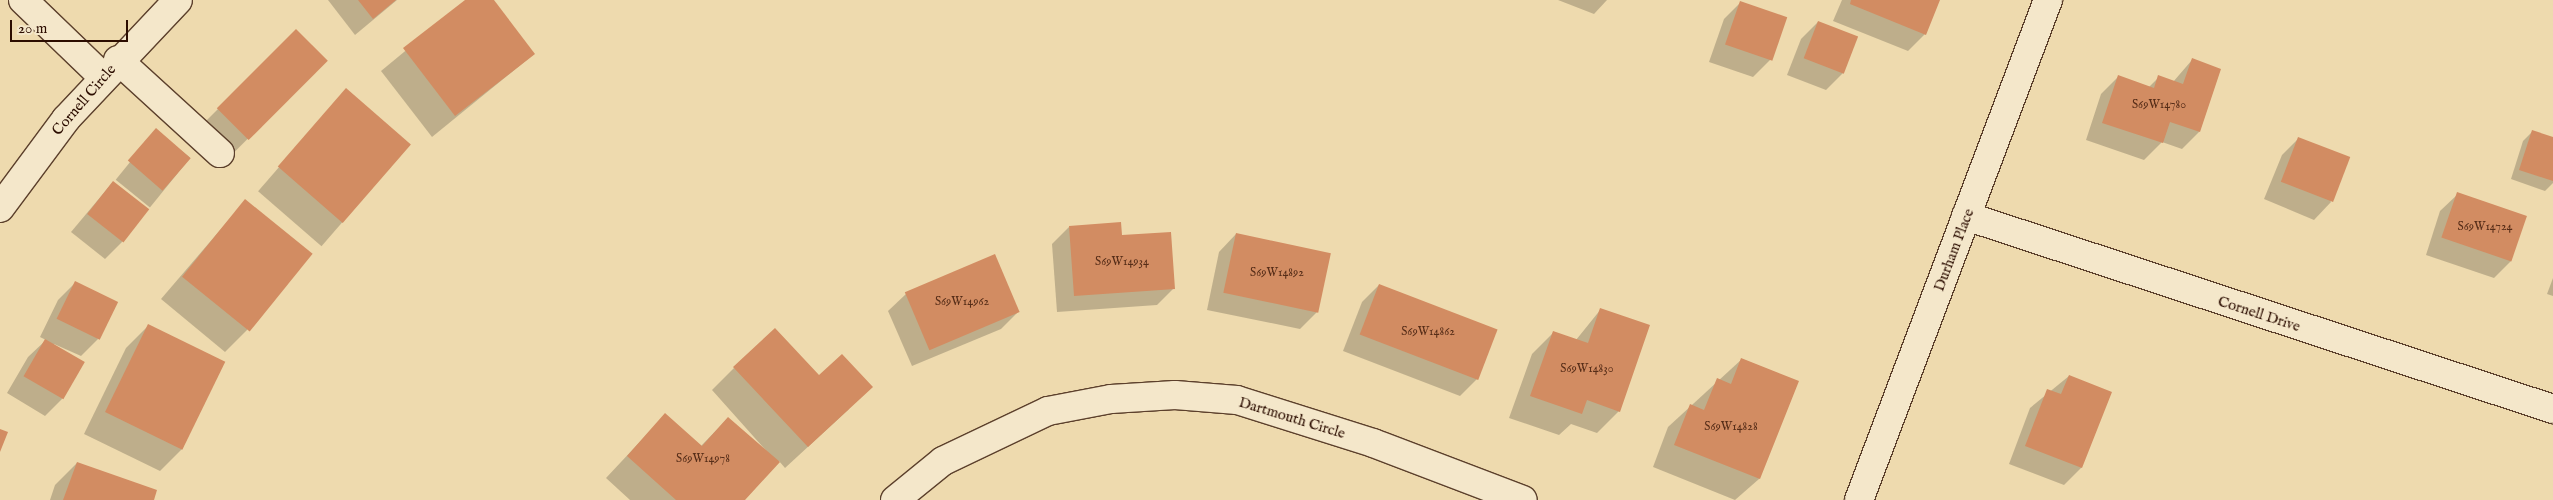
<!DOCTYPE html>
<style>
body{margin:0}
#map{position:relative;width:2553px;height:500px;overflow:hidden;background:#eedaae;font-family:"IM FELL English",serif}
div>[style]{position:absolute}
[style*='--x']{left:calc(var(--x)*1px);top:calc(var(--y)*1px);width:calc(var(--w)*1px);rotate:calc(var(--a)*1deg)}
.shadow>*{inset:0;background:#0003;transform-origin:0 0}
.building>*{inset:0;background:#d28c62;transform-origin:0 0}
.roads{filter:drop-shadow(1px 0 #5c402c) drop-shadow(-1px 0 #5c402c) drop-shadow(0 1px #5c402c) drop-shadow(0 -1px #5c402c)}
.minor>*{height:28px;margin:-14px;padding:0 14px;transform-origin:14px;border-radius:14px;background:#f4e7ca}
span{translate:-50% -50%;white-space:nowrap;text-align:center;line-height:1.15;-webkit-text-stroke:4px #f4e7ca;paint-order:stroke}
.number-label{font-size:12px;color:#562d18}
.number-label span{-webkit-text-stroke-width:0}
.street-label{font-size:15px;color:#2c0d00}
.scale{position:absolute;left:10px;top:20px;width:118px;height:22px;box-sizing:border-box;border:2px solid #2c0d00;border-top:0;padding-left:6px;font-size:15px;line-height:18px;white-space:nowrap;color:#2c0d00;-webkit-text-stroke:4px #f4e7ca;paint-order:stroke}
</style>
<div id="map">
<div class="shadow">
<div style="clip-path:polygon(328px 0,397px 0,355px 35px)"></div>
<div style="clip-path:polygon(467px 0,492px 0,534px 54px,432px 137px,381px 71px)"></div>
<div style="clip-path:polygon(1558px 0,1607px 0,1594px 14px)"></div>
<div style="clip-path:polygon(1842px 0,1939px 0,1925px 34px,1908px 51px,1833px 21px)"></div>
<div style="clip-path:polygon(1741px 2px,1785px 18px,1770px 60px,1753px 77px,1709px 62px,1724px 19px)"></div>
<div style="clip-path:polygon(1818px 22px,1843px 73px,1826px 90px,1787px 75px,1801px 39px)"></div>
<div style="left:296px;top:31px;width:42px;height:135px;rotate:45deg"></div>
<div style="clip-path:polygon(2192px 60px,2199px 132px,2182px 149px,2162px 142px,2144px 160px,2086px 140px,2101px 94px,2118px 77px,2149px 87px,2159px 77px,2173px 82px)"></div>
<div style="left:346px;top:90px;width:84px;height:134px;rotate:41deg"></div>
<div style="left:156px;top:130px;width:44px;height:64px;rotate:39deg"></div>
<div style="clip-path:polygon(2532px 132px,2553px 138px,2553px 183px,2545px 191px,2511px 179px,2523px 141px)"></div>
<div style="clip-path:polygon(2299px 138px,2331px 202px,2314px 220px,2264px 199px,2282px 155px)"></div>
<div style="clip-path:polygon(113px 182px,122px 242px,105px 259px,71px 232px)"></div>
<div style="clip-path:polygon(2458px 194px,2511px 261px,2494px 278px,2426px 255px,2440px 211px)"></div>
<div style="clip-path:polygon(245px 201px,247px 330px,225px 352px,161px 299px)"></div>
<div style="clip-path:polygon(1069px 227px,1174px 288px,1157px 305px,1057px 312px,1052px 244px)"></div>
<div style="clip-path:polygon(1236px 234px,1317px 312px,1300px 329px,1207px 310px,1219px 252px)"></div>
<div style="clip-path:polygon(2553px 278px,2553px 296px,2547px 294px)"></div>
<div style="clip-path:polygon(75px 283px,98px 339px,81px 356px,54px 344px,62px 399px,45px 416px,7px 393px,28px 357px,46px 340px,40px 337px,58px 300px)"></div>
<div style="clip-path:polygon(1379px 285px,1496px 330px,1477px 379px,1460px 396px,1343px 351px,1362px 302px)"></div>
<div style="clip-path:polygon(906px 294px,1018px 312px,1001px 329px,912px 366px,888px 311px)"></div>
<div style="clip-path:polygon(1601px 309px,1619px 411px,1597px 433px,1571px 424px,1559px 435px,1509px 418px,1532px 354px,1554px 332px,1576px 340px)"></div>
<div style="clip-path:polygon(148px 326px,223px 362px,182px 449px,160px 471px,84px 434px,126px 348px)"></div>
<div style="clip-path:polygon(1742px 359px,1797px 381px,1759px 479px,1735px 500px,1653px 467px,1668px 427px)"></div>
<div style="clip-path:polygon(734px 368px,849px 409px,785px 468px,779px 461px,744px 500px,630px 500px,606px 478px,665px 415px,701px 446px,728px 418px,771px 456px,712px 390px)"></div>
<div style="clip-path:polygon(2069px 376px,2110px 393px,2081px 468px,2064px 485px,2009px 464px,2030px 408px)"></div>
<div style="clip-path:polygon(77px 463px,153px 500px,50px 500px,55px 485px)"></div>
</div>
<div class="building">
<div style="clip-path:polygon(358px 0,396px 0,373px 19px)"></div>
<div style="clip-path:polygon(465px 0,494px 0,535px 54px,455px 116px,403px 48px)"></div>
<div style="clip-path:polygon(1851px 0,1940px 0,1926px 35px,1850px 4px)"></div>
<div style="left:1740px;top:1px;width:50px;height:46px;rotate:19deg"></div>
<div style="left:1818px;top:21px;width:43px;height:40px;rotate:21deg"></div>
<div style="left:296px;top:29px;width:45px;height:112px;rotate:45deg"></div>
<div style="clip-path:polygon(2192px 58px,2221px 69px,2200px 132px,2170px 122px,2163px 143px,2102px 123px,2118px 75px,2154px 88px,2158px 75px,2183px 84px)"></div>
<div style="left:346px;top:88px;width:86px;height:104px;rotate:41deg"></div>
<div style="left:156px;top:128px;width:46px;height:43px;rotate:41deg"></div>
<div style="clip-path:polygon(2532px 130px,2553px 137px,2553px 181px,2519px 170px)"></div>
<div style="left:2298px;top:137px;width:56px;height:48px;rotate:21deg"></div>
<div style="left:113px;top:181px;width:46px;height:42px;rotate:38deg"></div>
<div style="left:2457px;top:192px;width:74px;height:48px;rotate:19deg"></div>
<div style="left:245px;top:199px;width:87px;height:100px;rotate:39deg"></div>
<div style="clip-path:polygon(1121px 222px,1122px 235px,1171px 232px,1175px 289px,1074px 296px,1069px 226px)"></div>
<div style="left:1236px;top:233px;width:97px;height:61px;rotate:12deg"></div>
<div style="left:995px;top:254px;width:63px;height:98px;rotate:67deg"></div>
<div style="left:75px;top:281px;width:48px;height:42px;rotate:26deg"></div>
<div style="left:1379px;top:284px;width:127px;height:54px;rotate:21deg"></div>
<div style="clip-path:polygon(1600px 308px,1650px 325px,1620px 412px,1587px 400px,1582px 414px,1530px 396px,1553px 331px,1588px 343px)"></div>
<div style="left:148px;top:324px;width:86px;height:98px;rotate:26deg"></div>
<div style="clip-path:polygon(775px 328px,819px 375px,842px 354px,873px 387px,808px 447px,733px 367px)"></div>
<div style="left:45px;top:339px;width:46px;height:43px;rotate:30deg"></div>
<div style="clip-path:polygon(1741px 358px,1799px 381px,1760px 479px,1674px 445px,1690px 404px,1704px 410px,1717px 378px,1731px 384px)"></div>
<div style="clip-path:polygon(2069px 375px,2112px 392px,2082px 468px,2025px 446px,2047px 389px,2061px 394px)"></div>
<div style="clip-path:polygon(665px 413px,702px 446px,728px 417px,780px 462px,745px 500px,676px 500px,627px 456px)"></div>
<div style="clip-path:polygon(0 429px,8px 432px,0 452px)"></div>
<div style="clip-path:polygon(77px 462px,157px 490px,154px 500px,63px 500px)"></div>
</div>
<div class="roads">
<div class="minor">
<div style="--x:23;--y:0;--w:111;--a:43.9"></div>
<div style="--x:118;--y:60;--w:138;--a:42.4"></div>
<div style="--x:0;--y:208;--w:111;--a:-53.4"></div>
<div style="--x:66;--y:119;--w:163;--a:-46.7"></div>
<div style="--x:1966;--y:216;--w:618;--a:18.2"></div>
<div style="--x:895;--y:500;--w:62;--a:-39.1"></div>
<div style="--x:943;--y:461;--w:116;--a:-25.5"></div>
<div style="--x:1048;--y:411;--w:64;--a:-10.8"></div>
<div style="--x:1111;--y:399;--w:64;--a:-3.6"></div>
<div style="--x:1175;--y:395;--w:62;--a:4.6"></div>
<div style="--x:1237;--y:400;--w:143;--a:17.5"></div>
<div style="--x:1373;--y:443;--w:160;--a:20.8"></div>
<div style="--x:1859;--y:500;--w:535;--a:-69.29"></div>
</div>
</div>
<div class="number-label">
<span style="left:2159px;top:105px">S69W14780</span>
<span style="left:2485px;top:227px">S69W14724</span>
<span style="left:1122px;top:262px">S69W14934</span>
<span style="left:1277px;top:273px">S69W14892</span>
<span style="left:962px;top:302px">S69W14962</span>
<span style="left:1428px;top:332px">S69W14862</span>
<span style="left:1587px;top:369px">S69W14830</span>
<span style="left:1731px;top:427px">S69W14828</span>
<span style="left:703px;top:459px">S69W14978</span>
</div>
<div class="street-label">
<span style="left:84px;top:100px;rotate:-49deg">Cornell Circle</span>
<span style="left:1954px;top:250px;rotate:-69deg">Durham Place</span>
<span style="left:2259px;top:314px;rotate:18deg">Cornell Drive</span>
<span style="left:1292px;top:418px;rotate:17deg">Dartmouth Circle</span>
</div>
<div class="scale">20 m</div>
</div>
